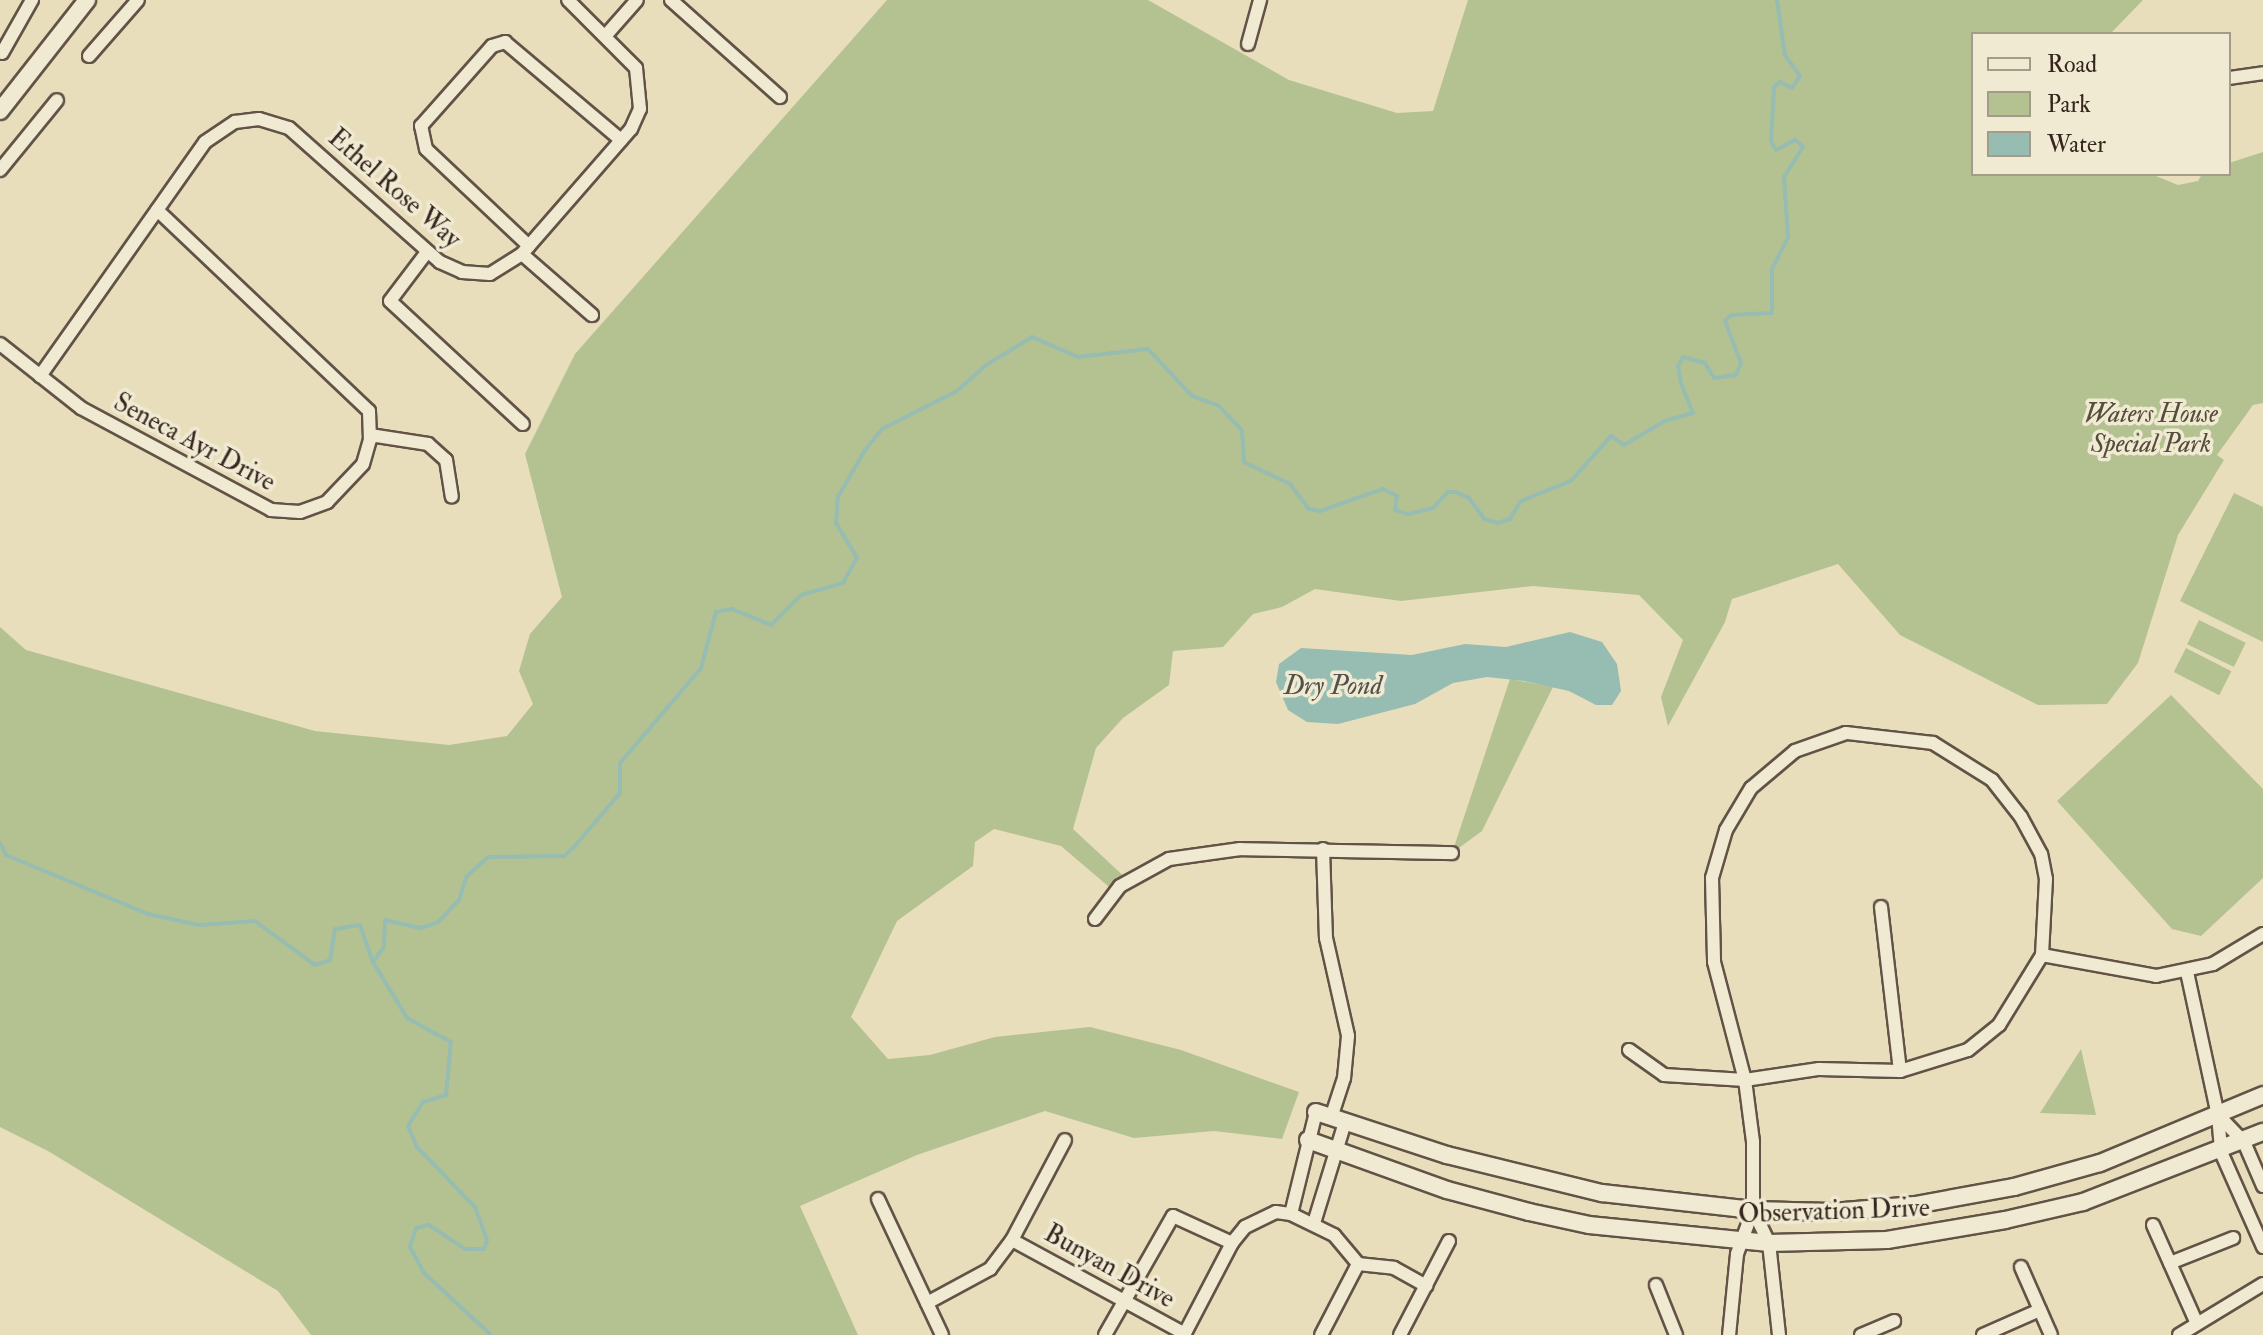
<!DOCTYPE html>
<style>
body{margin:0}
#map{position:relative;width:2263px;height:1335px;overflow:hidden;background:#e8debc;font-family:"IM FELL Double Pica",serif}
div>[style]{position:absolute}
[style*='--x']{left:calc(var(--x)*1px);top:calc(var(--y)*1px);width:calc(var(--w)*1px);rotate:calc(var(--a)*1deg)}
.green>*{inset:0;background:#b4c292;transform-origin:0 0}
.water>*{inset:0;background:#97bcb1}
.stream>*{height:4px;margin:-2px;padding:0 2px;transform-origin:2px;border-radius:2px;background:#97bcb1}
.roads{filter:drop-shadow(2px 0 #625346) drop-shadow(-2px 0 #625346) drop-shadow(0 2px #625346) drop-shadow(0 -2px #625346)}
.minor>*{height:12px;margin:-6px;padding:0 6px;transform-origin:6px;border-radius:6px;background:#f0ead3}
.tertiary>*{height:16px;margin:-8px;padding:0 8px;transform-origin:8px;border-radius:8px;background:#f0ead3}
span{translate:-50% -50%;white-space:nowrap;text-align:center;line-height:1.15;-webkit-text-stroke:7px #f0ead3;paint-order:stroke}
.street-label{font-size:26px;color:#35251e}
.park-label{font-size:26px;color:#554c3b;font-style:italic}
.water-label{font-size:28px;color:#52524a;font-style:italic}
.legend{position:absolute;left:1971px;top:32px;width:260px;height:144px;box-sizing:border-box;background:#f0ead3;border:2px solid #a59b8b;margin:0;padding:10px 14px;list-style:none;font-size:24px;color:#35251e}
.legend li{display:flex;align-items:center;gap:16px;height:40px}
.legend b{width:40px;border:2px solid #a59b8b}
</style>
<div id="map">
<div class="green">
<div style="clip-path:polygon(887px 0,1148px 0,1289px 80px,1397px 113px,1433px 111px,1468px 0,2143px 0,2110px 34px,1973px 34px,1973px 174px,2151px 174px,2178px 185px,2198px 181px,2202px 174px,2229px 174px,2229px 163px,2263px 152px,2263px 403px,2253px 405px,2217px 455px,2224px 460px,2178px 535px,2138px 663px,2107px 704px,2038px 705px,1900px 635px,1838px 564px,1732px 599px,1725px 622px,1668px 726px,1661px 697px,1683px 640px,1639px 595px,1533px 586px,1401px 601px,1315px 589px,1282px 607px,1253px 614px,1223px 647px,1173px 651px,1169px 685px,1123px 718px,1096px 748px,1073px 829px,1129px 881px,1115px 892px,1061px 846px,994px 829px,975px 842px,973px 866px,897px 921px,851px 1017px,888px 1059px,930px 1055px,995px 1037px,1090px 1027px,1181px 1050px,1299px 1092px,1282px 1139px,1214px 1131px,1134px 1138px,1045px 1111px,917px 1155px,800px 1206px,858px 1335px,311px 1335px,278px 1291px,48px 1151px,0 1127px,0 627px,26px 650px,315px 731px,449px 745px,507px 736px,533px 704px,519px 671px,530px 634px,562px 597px,525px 454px,575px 354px)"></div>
<div style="clip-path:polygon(2234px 493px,2263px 507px,2263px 642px,2180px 601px)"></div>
<div style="left:2199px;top:620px;width:52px;height:27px;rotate:26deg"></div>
<div style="left:2186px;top:648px;width:51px;height:27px;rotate:27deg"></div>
<div style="clip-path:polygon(1510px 679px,1553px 687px,1482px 831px,1452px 853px)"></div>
<div style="clip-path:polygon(2171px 695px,2263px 789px,2263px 878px,2201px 936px,2172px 929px,2057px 801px)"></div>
<div style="clip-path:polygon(2081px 1049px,2096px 1115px,2040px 1113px)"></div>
</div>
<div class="water">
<div style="clip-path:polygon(1570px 632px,1602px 642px,1617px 664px,1621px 691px,1612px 705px,1596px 705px,1569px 691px,1524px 681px,1487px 677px,1453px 683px,1415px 704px,1338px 724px,1307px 722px,1288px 710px,1276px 682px,1279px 664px,1301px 648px,1412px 655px,1465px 644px,1506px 647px)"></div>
</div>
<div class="stream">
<div style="--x:0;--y:843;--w:13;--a:63"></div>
<div style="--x:6;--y:855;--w:154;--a:22.6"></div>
<div style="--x:148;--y:914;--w:52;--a:12.2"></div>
<div style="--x:199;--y:925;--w:56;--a:-4.1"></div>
<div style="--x:255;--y:921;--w:74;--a:36.3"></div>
<div style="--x:315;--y:965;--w:16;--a:-18"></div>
<div style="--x:330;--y:960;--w:31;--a:-81"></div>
<div style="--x:335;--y:929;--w:25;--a:-9"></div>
<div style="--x:360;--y:925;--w:39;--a:71"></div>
<div style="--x:373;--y:962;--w:66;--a:58.7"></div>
<div style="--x:407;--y:1018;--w:50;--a:28.6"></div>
<div style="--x:451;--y:1042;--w:53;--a:95.4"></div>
<div style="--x:446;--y:1095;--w:24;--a:163"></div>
<div style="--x:423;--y:1102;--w:28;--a:122"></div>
<div style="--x:408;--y:1126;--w:23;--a:67"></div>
<div style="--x:417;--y:1147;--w:83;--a:46"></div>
<div style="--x:475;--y:1207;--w:35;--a:70"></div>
<div style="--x:487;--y:1240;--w:9;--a:108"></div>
<div style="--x:484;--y:1249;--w:19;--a:180"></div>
<div style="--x:465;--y:1249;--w:43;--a:-146.3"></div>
<div style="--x:429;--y:1225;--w:13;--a:167"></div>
<div style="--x:416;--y:1228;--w:20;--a:108"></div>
<div style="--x:410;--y:1247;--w:30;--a:62"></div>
<div style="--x:424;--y:1273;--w:91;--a:42.8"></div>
<div style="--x:373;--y:962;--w:19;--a:-54"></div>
<div style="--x:384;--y:947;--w:27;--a:-88"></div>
<div style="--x:385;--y:920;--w:37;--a:13"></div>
<div style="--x:421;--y:928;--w:18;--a:-19"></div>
<div style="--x:438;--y:922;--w:30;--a:-46"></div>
<div style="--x:459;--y:900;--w:25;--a:-72"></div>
<div style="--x:467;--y:876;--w:28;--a:-42"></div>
<div style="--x:488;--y:857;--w:76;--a:-0.8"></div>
<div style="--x:564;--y:856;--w:13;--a:-42"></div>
<div style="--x:574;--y:847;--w:71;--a:-49.6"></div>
<div style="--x:620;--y:793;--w:30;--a:-90"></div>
<div style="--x:620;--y:763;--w:125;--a:-49.5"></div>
<div style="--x:701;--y:668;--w:58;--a:-75"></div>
<div style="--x:716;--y:612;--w:16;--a:-11"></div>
<div style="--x:732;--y:609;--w:42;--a:22.3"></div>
<div style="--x:771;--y:625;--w:42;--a:-45"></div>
<div style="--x:801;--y:595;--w:44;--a:-15.9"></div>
<div style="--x:843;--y:583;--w:29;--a:-61"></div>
<div style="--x:857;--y:558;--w:41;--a:-121"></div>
<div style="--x:836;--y:523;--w:26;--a:-86"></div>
<div style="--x:838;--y:497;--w:54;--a:-60.1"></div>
<div style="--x:865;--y:450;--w:27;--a:-51"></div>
<div style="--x:882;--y:429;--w:84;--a:-26.9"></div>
<div style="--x:957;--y:391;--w:39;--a:-42"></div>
<div style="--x:986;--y:365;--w:54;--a:-31.3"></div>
<div style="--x:1032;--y:337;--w:50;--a:23.5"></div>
<div style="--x:1078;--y:357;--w:70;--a:-6.5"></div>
<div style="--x:1148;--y:349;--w:64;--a:46.9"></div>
<div style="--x:1192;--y:396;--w:29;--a:20"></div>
<div style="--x:1219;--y:406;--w:34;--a:47"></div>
<div style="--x:1242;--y:431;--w:31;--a:86"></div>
<div style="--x:1244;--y:462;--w:51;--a:25.6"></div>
<div style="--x:1290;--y:484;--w:31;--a:53"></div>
<div style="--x:1309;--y:509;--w:11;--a:10"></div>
<div style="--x:1320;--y:511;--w:67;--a:-19.2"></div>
<div style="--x:1383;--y:489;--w:16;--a:27"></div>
<div style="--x:1397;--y:496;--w:14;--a:98"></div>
<div style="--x:1395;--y:510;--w:14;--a:17"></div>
<div style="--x:1408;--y:514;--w:26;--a:-13"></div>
<div style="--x:1433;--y:508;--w:22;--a:-47"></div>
<div style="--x:1448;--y:492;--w:8;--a:0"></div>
<div style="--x:1456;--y:492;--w:14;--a:25"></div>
<div style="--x:1469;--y:498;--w:26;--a:54"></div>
<div style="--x:1484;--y:519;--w:15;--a:16"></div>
<div style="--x:1498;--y:523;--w:13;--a:-18"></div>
<div style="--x:1510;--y:519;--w:21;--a:-59"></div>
<div style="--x:1521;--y:501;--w:54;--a:-21.8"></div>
<div style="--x:1571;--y:481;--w:60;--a:-48.4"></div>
<div style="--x:1611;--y:436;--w:16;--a:35"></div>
<div style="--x:1624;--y:445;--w:48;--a:-30.3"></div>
<div style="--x:1665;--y:421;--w:29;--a:-16"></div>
<div style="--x:1693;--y:413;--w:31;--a:-112"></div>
<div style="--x:1681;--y:384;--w:18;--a:-99"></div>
<div style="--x:1678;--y:366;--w:10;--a:-61"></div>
<div style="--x:1683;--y:357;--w:23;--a:15"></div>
<div style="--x:1705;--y:363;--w:17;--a:59"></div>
<div style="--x:1714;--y:378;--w:22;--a:-8"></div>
<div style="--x:1736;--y:375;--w:13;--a:-67"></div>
<div style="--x:1741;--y:363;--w:45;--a:-110.9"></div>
<div style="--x:1725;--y:321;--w:8;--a:-45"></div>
<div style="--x:1731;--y:315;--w:41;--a:-2.8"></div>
<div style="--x:1772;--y:313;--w:44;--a:-90"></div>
<div style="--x:1772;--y:269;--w:36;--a:-63"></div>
<div style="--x:1788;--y:237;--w:60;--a:-93.8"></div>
<div style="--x:1784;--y:177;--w:36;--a:-58"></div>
<div style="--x:1803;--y:146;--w:10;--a:-143"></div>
<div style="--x:1795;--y:140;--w:21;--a:152"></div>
<div style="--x:1776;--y:150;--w:10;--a:-119"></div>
<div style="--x:1771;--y:141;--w:54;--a:-86.8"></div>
<div style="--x:1774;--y:87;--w:8;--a:-40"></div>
<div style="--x:1780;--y:82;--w:13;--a:27"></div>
<div style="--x:1792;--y:88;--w:14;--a:-56"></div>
<div style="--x:1800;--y:76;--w:26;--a:-126"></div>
<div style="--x:1785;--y:55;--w:56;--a:-98.3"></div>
</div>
<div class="roads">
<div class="minor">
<div style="--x:671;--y:0;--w:146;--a:41.7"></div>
<div style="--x:607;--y:34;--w:45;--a:-48.6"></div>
<div style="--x:1248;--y:44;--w:46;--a:-74.7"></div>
<div style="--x:2;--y:53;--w:61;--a:-60.5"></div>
<div style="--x:89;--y:56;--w:74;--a:-48.8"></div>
<div style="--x:2229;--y:78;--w:34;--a:-8"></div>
<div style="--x:0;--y:170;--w:90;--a:-50.8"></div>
<div style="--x:529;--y:246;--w:141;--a:-136.7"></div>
<div style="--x:426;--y:149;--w:24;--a:-102"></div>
<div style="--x:421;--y:126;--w:107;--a:-48.4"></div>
<div style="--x:492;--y:46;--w:14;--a:-17"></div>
<div style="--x:505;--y:42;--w:152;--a:40.2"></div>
<div style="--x:427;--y:252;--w:61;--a:127.1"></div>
<div style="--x:390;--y:301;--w:181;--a:42.8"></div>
<div style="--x:522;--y:254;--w:93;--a:41.1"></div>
<div style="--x:0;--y:344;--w:103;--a:38.3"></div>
<div style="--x:81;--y:408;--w:216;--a:28.2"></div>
<div style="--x:271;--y:510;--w:29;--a:4"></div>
<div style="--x:300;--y:512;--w:29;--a:-20"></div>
<div style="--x:327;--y:502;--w:52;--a:-46.5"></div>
<div style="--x:363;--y:464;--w:25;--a:-74"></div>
<div style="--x:370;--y:440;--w:29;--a:-92"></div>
<div style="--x:369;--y:411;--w:292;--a:-136.5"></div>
<div style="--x:40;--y:376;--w:286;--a:-54.8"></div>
<div style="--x:205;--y:142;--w:36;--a:-34"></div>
<div style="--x:235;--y:122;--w:24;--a:-7"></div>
<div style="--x:259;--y:119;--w:31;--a:17"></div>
<div style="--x:289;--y:128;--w:202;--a:41.6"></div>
<div style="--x:440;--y:262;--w:24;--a:24"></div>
<div style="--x:462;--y:272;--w:28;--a:4"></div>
<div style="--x:490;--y:274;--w:36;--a:-32"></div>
<div style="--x:521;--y:255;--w:167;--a:-48.9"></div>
<div style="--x:631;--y:129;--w:22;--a:-66"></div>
<div style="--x:640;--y:109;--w:41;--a:-95.6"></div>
<div style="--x:636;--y:68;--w:96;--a:-135"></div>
<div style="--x:370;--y:435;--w:59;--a:8.8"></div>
<div style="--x:428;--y:444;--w:24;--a:42"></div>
<div style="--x:446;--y:460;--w:37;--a:81"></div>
<div style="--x:1323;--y:849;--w:89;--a:88.1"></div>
<div style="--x:1326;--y:938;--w:100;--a:77.3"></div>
<div style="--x:1348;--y:1036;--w:42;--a:95.4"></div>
<div style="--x:1344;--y:1078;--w:42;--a:108"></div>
<div style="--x:1881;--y:907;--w:165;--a:83.4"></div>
<div style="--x:1095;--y:919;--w:41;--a:-52.9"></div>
<div style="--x:1120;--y:886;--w:56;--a:-28.9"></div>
<div style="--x:1169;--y:859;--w:72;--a:-8"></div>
<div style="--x:1240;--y:849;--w:212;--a:1.1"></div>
<div style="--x:2042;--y:955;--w:116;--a:10.4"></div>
<div style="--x:2156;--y:976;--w:58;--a:-11.9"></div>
<div style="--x:2213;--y:964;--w:58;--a:-31"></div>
<div style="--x:2187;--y:972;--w:146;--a:77.8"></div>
<div style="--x:2218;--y:1115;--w:37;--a:85"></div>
<div style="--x:2221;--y:1152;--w:104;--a:66.1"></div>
<div style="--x:1629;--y:1050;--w:43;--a:35.5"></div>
<div style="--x:1664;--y:1075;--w:81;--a:3.5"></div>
<div style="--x:1745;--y:1080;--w:75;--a:-8.5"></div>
<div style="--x:1819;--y:1069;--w:81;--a:1.4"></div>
<div style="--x:1900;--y:1071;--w:71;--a:-17.2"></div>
<div style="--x:1968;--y:1050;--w:40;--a:-39"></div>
<div style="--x:1999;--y:1025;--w:82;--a:-58.4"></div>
<div style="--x:2042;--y:955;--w:76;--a:-87"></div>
<div style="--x:2046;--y:879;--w:25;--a:-101"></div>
<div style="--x:2041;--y:854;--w:42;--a:-118.4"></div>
<div style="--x:2021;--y:817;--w:47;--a:-128.1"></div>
<div style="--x:1992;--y:780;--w:70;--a:-147.9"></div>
<div style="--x:1933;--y:743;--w:88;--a:-173.4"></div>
<div style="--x:1846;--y:733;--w:54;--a:160.6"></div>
<div style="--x:1795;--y:751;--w:57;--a:139.9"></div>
<div style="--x:1751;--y:788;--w:49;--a:120.8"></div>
<div style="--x:1726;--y:830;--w:50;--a:106.3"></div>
<div style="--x:1712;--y:878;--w:84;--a:88.6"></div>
<div style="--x:1714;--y:962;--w:122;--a:75.3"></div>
<div style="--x:1745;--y:1080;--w:63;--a:82.6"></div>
<div style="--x:1753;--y:1142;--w:68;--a:90"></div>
<div style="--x:1753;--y:1210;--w:47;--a:110"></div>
<div style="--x:1737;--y:1254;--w:81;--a:95.6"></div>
<div style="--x:2218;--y:1115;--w:37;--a:46"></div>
<div style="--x:2244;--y:1142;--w:48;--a:66.6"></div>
<div style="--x:878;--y:1199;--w:150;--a:64.8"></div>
<div style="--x:1753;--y:1210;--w:37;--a:64"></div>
<div style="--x:1769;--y:1243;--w:93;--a:83.8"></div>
<div style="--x:1291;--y:1214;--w:105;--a:-76.2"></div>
<div style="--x:1314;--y:1223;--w:106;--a:-72.9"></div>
<div style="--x:2153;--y:1225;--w:108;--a:66"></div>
<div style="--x:1012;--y:1240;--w:197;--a:28.5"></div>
<div style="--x:2170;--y:1263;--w:68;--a:-21.6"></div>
<div style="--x:1358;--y:1264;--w:36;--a:6"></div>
<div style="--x:1394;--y:1268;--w:37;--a:29"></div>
<div style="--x:2021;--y:1267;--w:74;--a:66.2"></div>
<div style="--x:1656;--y:1285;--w:54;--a:68.2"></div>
<div style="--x:927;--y:1303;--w:72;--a:-28.4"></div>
<div style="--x:990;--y:1269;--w:36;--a:-53"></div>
<div style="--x:1012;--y:1240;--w:113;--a:-62.1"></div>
<div style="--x:1105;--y:1335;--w:137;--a:-60.3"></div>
<div style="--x:1173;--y:1216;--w:65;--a:24.6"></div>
<div style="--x:1184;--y:1335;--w:104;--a:-62.4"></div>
<div style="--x:1232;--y:1243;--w:21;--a:-51"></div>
<div style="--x:1245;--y:1227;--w:34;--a:-26"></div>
<div style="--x:1276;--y:1212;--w:15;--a:8"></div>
<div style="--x:1291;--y:1214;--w:48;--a:26"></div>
<div style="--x:1334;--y:1235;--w:38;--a:50"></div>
<div style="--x:1358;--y:1264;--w:80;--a:117.5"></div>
<div style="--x:1400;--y:1335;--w:106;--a:-62.5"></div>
<div style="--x:1861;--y:1335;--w:36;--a:-23"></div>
<div style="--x:1983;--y:1335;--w:62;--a:-23.7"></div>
<div style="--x:2179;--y:1335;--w:98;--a:-31.3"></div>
</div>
<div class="tertiary">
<div style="--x:0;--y:111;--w:141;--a:-51.9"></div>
<div style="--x:1316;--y:1112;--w:138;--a:18.2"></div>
<div style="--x:1447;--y:1155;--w:160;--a:13.8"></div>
<div style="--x:1602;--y:1193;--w:152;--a:6.4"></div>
<div style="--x:1753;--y:1210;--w:79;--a:1.5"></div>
<div style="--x:1832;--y:1212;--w:83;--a:-4.8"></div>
<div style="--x:1915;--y:1205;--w:101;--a:-10.3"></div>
<div style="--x:2014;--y:1187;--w:89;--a:-15.6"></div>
<div style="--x:2100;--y:1163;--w:177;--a:-22.6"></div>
<div style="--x:1308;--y:1140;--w:148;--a:19.8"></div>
<div style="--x:1447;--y:1190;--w:85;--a:15"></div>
<div style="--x:1529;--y:1212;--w:61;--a:12.2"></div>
<div style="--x:1589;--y:1225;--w:181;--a:5.7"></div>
<div style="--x:1769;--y:1243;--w:118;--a:-1.5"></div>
<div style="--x:1887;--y:1240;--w:120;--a:-9.6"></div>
<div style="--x:2005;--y:1220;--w:80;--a:-13"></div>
<div style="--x:2083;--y:1202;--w:193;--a:-21.3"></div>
</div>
</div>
<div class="street-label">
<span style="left:394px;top:189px;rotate:41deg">Ethel Rose Way</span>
<span style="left:194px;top:443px;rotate:28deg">Seneca Ayr Drive</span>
<span style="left:1834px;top:1212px;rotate:-2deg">Observation Drive</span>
<span style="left:1109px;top:1267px;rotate:29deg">Bunyan Drive</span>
</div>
<div class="park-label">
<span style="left:2151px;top:430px">Waters House<br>Special Park</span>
</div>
<div class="water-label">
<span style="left:1333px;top:686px">Dry Pond</span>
</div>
<ul class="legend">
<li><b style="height:10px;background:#f0ead3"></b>Road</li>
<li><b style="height:22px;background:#b4c292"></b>Park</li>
<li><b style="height:22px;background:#97bcb1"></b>Water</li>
</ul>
</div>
